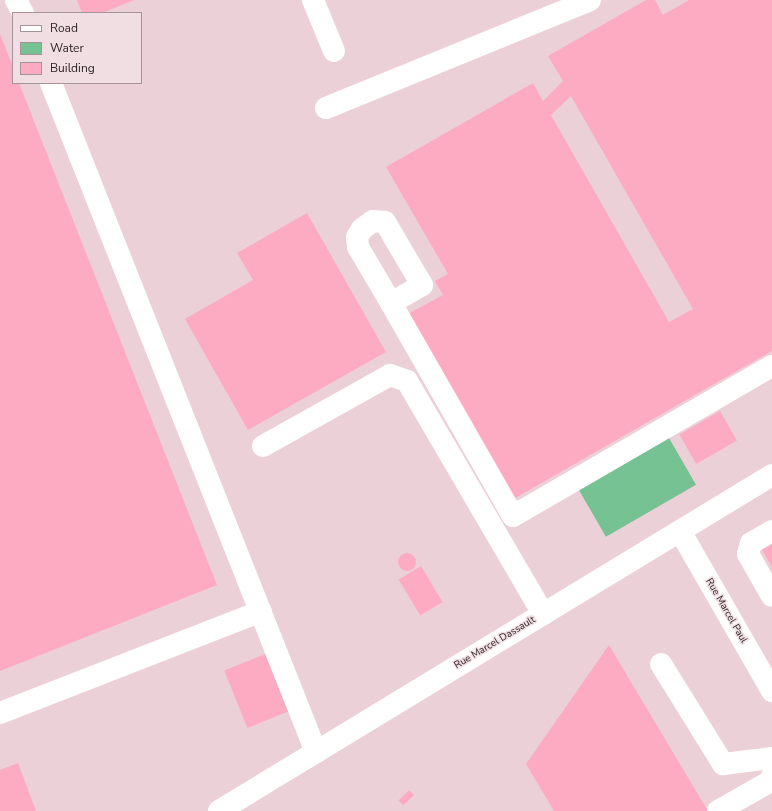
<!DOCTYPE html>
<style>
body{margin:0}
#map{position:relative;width:772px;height:811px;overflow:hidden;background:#f1dee3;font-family:"Nunito Sans",sans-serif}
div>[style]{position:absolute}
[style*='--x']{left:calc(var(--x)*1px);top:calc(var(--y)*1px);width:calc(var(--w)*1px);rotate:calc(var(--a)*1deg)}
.built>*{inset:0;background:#ecd0d7}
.water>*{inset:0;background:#77c292;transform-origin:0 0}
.building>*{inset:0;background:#fdaac3;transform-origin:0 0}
.round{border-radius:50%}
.minor>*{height:22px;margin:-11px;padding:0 11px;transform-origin:11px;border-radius:11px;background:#fff}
span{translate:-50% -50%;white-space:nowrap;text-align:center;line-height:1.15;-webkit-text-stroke:3px #f1dee3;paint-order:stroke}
.street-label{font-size:10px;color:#2c2527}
.legend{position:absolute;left:12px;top:12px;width:130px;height:72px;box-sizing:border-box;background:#f1dee3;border:1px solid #a29498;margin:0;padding:5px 7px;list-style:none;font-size:12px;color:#2c2527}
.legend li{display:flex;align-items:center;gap:8px;height:20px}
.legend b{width:20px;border:1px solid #a29498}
</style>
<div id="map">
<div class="built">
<div style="clip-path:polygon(evenodd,0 0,772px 0,772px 811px,0 811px,0 0,13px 13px,141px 13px,141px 83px,13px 83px,13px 13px)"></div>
</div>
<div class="water">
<div style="left:669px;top:438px;width:54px;height:104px;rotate:60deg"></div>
</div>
<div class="building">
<div style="clip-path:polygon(77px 0,134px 0,102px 13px,82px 13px)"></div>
<div style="clip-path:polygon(evenodd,646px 0,655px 0,663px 15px,689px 0,772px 0,772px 351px,510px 501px,404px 316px,443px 295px,435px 281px,448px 274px,386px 167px,533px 83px,543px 101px,563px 81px,548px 56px,646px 0,571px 96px,693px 309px,669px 322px,551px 115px,571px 96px)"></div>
<div style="clip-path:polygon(0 34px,13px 67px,13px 83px,19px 83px,217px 585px,0 671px)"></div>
<div style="clip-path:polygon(307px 213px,386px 352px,248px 430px,185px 319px,253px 280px,237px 253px)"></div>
<div style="left:720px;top:411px;width:34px;height:47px;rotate:60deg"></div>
<div style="clip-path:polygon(772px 542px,772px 567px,761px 548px)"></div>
<div class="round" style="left:398px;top:553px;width:18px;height:18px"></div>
<div style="left:421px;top:566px;width:42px;height:26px;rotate:59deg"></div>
<div style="clip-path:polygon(609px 645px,708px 811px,554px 811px,526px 764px)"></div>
<div style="left:265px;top:654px;width:62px;height:44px;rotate:68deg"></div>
<div style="clip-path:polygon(18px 763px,36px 811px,0 811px,0 770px)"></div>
<div style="left:409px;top:790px;width:7px;height:15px;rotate:45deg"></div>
</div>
<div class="minor">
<div style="--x:16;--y:0;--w:15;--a:62"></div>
<div style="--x:313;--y:0;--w:55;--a:67.6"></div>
<div style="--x:51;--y:83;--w:720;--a:68.39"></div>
<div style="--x:326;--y:108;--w:285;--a:-22.2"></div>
<div style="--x:391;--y:303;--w:36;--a:-30"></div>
<div style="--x:422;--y:285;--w:73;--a:-120.4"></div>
<div style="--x:385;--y:222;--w:12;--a:-175"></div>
<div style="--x:373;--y:221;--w:14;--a:144"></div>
<div style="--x:362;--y:229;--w:9;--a:122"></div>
<div style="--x:357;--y:237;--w:10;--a:84"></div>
<div style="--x:358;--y:247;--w:65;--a:59.5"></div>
<div style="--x:391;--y:303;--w:245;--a:60.2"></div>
<div style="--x:513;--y:516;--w:299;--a:-30.1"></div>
<div style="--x:263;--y:446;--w:145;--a:-29.2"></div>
<div style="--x:390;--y:375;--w:18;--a:19"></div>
<div style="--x:407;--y:381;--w:270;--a:59.7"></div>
<div style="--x:680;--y:531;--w:185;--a:60.1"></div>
<div style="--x:772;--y:531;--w:24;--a:150"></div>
<div style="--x:751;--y:543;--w:11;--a:105"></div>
<div style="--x:748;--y:554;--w:48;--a:60.3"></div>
<div style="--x:661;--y:664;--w:118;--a:58.2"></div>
<div style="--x:723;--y:764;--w:49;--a:-7"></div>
<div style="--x:0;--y:713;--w:280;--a:-21.3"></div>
<div style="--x:219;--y:811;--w:647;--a:-31.28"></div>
<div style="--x:718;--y:811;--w:61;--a:-29.5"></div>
<div style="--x:771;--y:781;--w:5;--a:-79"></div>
</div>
<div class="street-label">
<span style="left:726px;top:611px;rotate:60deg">Rue Marcel Paul</span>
<span style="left:495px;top:643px;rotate:-31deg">Rue Marcel Dassault</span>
</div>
<ul class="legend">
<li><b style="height:5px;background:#fff"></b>Road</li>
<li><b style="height:11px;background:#77c292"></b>Water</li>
<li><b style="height:11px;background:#fdaac3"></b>Building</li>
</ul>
</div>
